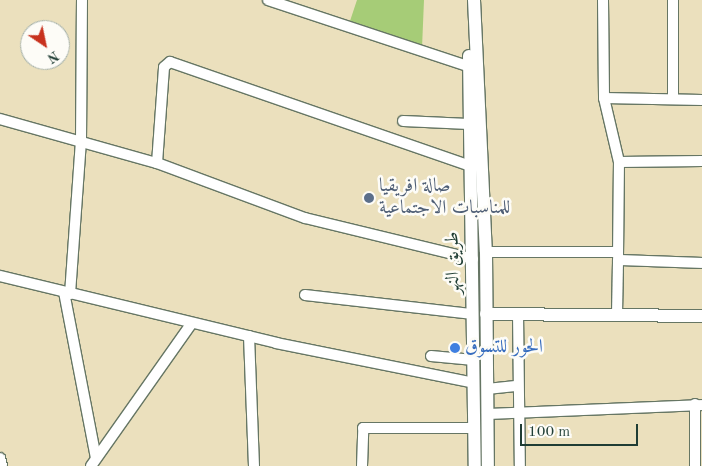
<!DOCTYPE html>
<meta charset="utf-8">
<style>
body{margin:0}
#map{position:relative;width:702px;height:466px;overflow:hidden;background:#ebe0bd;font-family:"Old Standard TT",Amiri,serif}
div>[style]{position:absolute}
[style*='--x']{left:calc(var(--x)*1px);top:calc(var(--y)*1px);width:calc(var(--w)*1px);rotate:calc(var(--a)*1deg)}
.green>*{inset:0;background:#a6cc77}
.roads{filter:drop-shadow(1px 0 #667664) drop-shadow(-1px 0 #667664) drop-shadow(0 1px #667664) drop-shadow(0 -1px #667664)}
.minor>*{height:10px;margin:-5px;padding:0 5px;transform-origin:5px;border-radius:5px;background:#fff}
.major>*{height:12px;margin:-6px;padding:0 6px;transform-origin:6px;border-radius:6px;background:#fff}
.dots>*{width:14px;height:14px;translate:-50% -50%;box-sizing:border-box;border:2px solid #fdfcf7;border-radius:50%}
span{translate:-50% -50%;white-space:nowrap;text-align:center;line-height:1.15;-webkit-text-stroke:5px #fdfcf7;paint-order:stroke}
.service-label{font-size:19px;color:#4e5e75}
.left{translate:0 -50%;text-align:left}
.street-label{font-size:19px;color:#1f3d34}
.shop-label{font-size:19px;color:#366cbe}
.north{position:absolute;left:20px;top:20px;width:50px;height:50px;box-sizing:border-box;background:#fdfcf7;border:1px solid #a4b0a9;border-radius:50%;rotate:146deg;font-size:14px;font-weight:700;line-height:20px;text-align:center;color:#1f3d34}
.north::after{content:'';display:block;margin:auto;width:18px;height:22px;background:#c8321e;clip-path:polygon(50% 0,100% 100%,50% 72%,0 100%)}
.scale{position:absolute;left:520px;top:424px;width:118px;height:22px;box-sizing:border-box;border:2px solid #1f3d34;border-top:0;padding-left:6px;font-size:15px;line-height:18px;white-space:nowrap;color:#1f3d34;-webkit-text-stroke:4px #fdfcf7;paint-order:stroke}
</style>
<div id="map">
<div class="green">
<div style="clip-path:polygon(357px 0,424px 0,422px 48px,350px 21px)"></div>
</div>
<div class="roads">
<div class="minor">
<div style="--x:268;--y:0;--w:213;--a:18.3"></div>
<div style="--x:603;--y:0;--w:98;--a:89.4"></div>
<div style="--x:604;--y:98;--w:66;--a:76.8"></div>
<div style="--x:619;--y:162;--w:83;--a:-0.7"></div>
<div style="--x:673;--y:0;--w:99;--a:90"></div>
<div style="--x:604;--y:98;--w:98;--a:1.2"></div>
<div style="--x:0;--y:119;--w:163;--a:15.7"></div>
<div style="--x:157;--y:163;--w:158;--a:20.4"></div>
<div style="--x:305;--y:218;--w:173;--a:13.7"></div>
<div style="--x:403;--y:121;--w:66;--a:2.6"></div>
<div style="--x:157;--y:163;--w:96;--a:-85.8"></div>
<div style="--x:164;--y:67;--w:8;--a:-40"></div>
<div style="--x:170;--y:62;--w:318;--a:19.1"></div>
<div style="--x:486;--y:252;--w:132;--a:0"></div>
<div style="--x:618;--y:256;--w:94;--a:-89.4"></div>
<div style="--x:0;--y:276;--w:284;--a:13.6"></div>
<div style="--x:276;--y:343;--w:202;--a:11.4"></div>
<div style="--x:64;--y:292;--w:169;--a:79.1"></div>
<div style="--x:70;--y:294;--w:153;--a:-85.9"></div>
<div style="--x:81;--y:141;--w:141;--a:-89.6"></div>
<div style="--x:305;--y:295;--w:169;--a:6.5"></div>
<div style="--x:518;--y:313;--w:153;--a:89.3"></div>
<div style="--x:617;--y:314;--w:54;--a:-88.9"></div>
<div style="--x:618;--y:260;--w:84;--a:2"></div>
<div style="--x:249;--y:336;--w:130;--a:87.8"></div>
<div style="--x:431;--y:356;--w:43;--a:5.3"></div>
<div style="--x:487;--y:389;--w:31;--a:-6"></div>
<div style="--x:487;--y:414;--w:215;--a:-2.4"></div>
<div style="--x:0;--y:458;--w:8;--a:76"></div>
<div style="--x:91;--y:466;--w:175;--a:-54.8"></div>
<div style="--x:362;--y:466;--w:38;--a:-88"></div>
<div style="--x:363;--y:428;--w:112;--a:0"></div>
<div style="--x:695;--y:466;--w:62;--a:-90"></div>
</div>
<div class="major">
<div style="--x:474;--y:0;--w:252;--a:87.3"></div>
<div style="--x:486;--y:252;--w:214;--a:89.5"></div>
<div style="--x:469;--y:56;--w:410;--a:89.2"></div>
<div style="--x:486;--y:314;--w:216;--a:0.5"></div>
</div>
</div>
<div class="dots">
<div style="left:369px;top:198px;background:#5c6f8a"></div>
<div style="left:455px;top:348px;background:#3f7fe0"></div>
</div>
<div class="service-label">
<span class="left" style="left:379px;top:198px">صالة افريقيا<br>للمناسبات الاجتماعية</span>
</div>
<div class="street-label">
<span style="left:454px;top:263px;rotate:-91deg">طريق النهر</span>
</div>
<div class="shop-label">
<span class="left" style="left:465px;top:348px">الحور للتسوق</span>
</div>
<div class="north">N</div>
<div class="scale">100 m</div>
</div>
